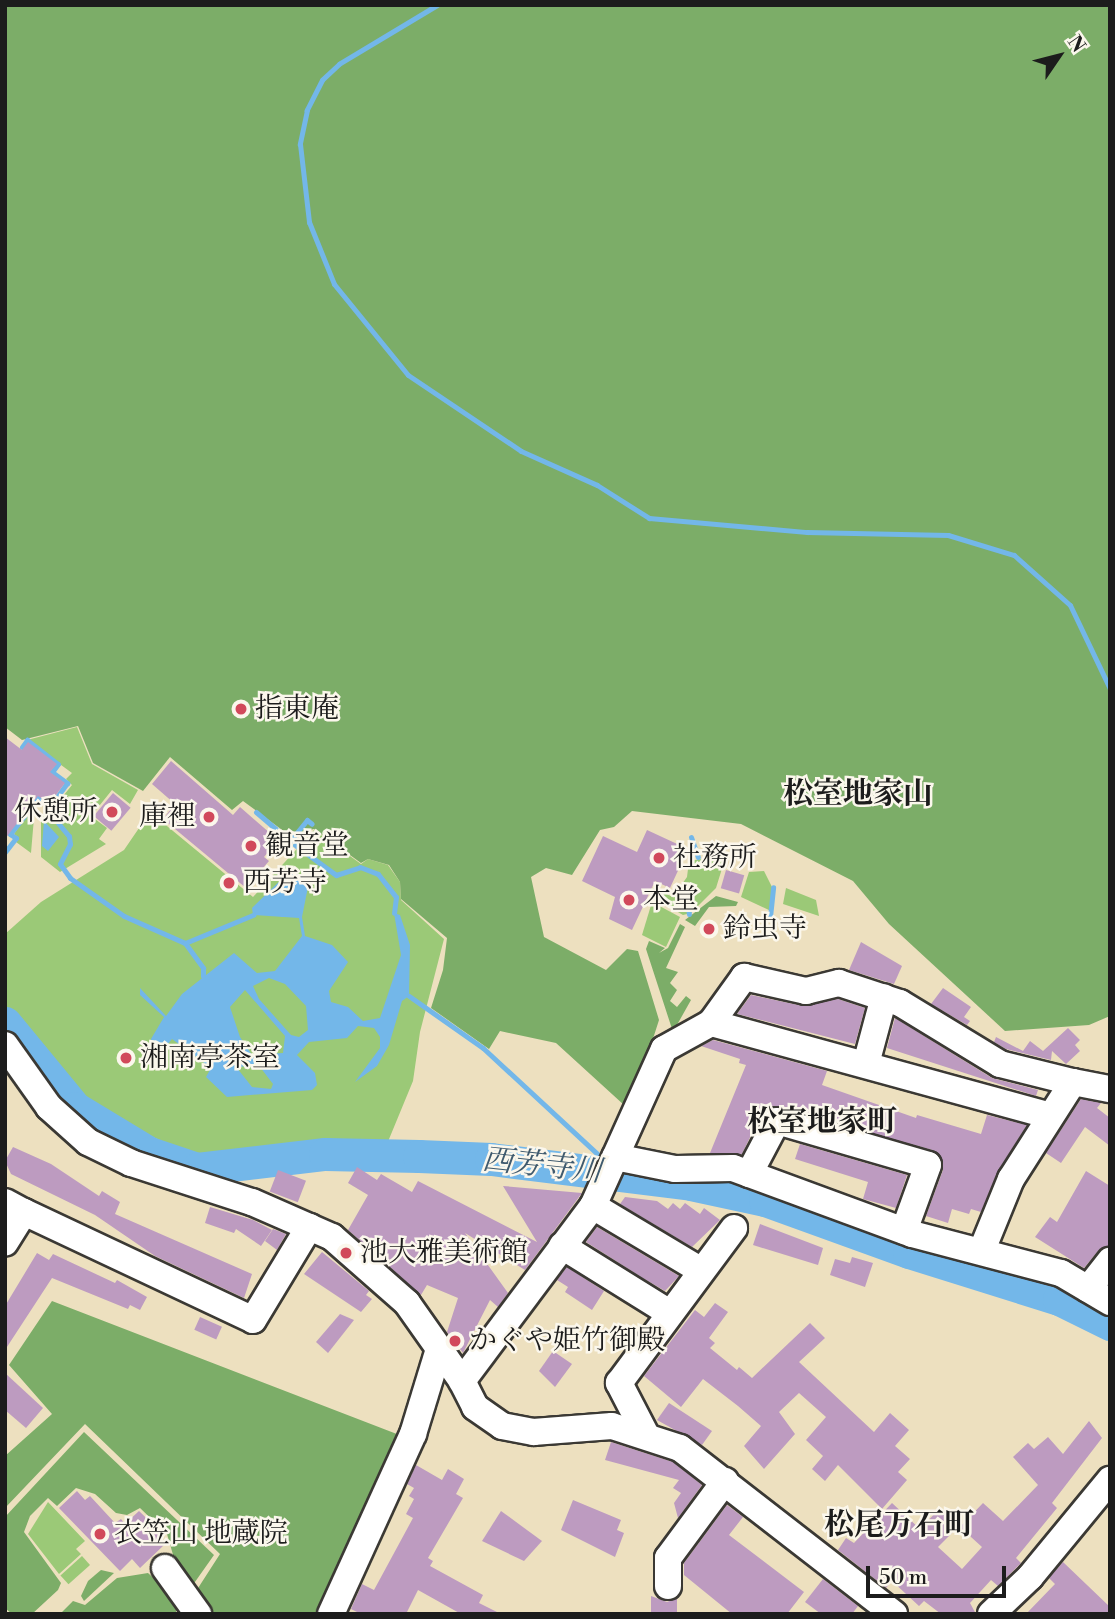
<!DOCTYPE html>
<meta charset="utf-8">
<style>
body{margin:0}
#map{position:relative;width:1115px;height:1619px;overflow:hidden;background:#ede0bf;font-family:"Libre Bodoni","Noto Serif JP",serif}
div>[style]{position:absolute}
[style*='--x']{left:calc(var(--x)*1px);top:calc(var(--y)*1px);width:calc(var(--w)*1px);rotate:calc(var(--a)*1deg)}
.green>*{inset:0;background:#9bc977;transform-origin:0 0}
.forest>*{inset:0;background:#7cad68}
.water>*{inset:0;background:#73b7e9}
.stream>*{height:5px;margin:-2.5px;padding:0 2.5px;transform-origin:2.5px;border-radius:2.5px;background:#73b7e9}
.river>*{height:33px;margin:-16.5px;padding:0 16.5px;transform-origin:16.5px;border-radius:16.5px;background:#73b7e9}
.building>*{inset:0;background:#bd9bc0;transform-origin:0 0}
.roads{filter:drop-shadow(2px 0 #3b3934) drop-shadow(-2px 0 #3b3934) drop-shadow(0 2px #3b3934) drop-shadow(0 -2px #3b3934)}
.minor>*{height:26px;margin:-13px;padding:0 13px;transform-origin:13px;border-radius:13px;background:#fff}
.dots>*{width:19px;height:19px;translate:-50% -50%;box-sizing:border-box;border:4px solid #fbf7ec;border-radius:50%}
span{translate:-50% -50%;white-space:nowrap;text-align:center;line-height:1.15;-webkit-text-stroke:5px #fbf7ec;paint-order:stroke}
.poi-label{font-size:28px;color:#1c1c1c}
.left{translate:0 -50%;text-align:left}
.right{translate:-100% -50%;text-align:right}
.neighbourhood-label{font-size:30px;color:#1c1c1c;font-weight:700}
.water-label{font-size:30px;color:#3f5a6e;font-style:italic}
.frame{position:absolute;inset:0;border:7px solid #1c1c1c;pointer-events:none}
.north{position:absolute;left:1024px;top:21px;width:70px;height:70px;-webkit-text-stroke:5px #fbf7ec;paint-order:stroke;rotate:55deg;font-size:19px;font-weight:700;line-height:28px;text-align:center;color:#1c1c1c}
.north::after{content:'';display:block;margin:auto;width:24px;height:32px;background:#1c1c1c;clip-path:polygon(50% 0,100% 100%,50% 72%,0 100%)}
.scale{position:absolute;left:866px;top:1566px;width:140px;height:32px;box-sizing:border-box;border:4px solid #1c1c1c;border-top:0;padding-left:9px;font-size:21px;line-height:24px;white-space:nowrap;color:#1c1c1c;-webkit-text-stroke:5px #fbf7ec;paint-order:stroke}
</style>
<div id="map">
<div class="green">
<div style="clip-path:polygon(77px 727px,92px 764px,138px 790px,130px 804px,112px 790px,91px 816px,107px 828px,99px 839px,106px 844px,60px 872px,41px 857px,41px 815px,51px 811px,72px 785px,66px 779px,72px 773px,27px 740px)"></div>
<div style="clip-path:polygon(25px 799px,35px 806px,31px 853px,16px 842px,19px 838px,14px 834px,27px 815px,18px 807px)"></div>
<div style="clip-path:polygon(150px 812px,253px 897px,314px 830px,361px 864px,368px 859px,388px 865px,400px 882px,401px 900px,444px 939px,420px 1032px,413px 1081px,387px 1144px,316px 1145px,201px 1160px,93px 1108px,5px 1008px,5px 934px,41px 902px,124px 850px)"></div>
<div style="clip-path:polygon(708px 858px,724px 862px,716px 888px,691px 913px,683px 915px,654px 898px,657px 891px,651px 887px,673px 897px,687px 877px,689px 861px)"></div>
<div style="clip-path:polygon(764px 871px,772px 887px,771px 911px,741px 897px,749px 872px)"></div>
<div style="clip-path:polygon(786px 888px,816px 900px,819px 916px,783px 904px)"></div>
<div style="clip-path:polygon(652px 902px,680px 917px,666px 947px,642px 935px)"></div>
<div style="clip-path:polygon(48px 1502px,85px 1541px,76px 1549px,81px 1554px,59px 1574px,28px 1534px)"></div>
<div style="left:82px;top:1556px;width:12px;height:29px;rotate:48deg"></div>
</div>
<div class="forest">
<div style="clip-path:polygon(5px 5px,1110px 5px,1110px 1016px,1089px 1025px,1005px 1031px,889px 924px,853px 881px,741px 824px,632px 811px,614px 827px,600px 830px,572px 875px,546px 868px,531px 877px,544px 937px,606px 970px,627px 949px,638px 951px,659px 1020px,633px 1101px,624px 1105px,556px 1043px,500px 1031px,489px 1049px,431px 1008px,443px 970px,447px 938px,401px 899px,400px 882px,389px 865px,368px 859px,361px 863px,314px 829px,289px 835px,243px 801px,232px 810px,170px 757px,143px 791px,93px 763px,78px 726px,22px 740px,5px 727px)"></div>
<div style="clip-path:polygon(716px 896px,738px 902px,736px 906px,709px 907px,695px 926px,685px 920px)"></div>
<div style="clip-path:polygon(680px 924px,685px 927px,666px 968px,678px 972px,670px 983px,677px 990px,670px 1001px,677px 1007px,686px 996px,691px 1000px,673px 1032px,646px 949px,649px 941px,665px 948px,659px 953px,668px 948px)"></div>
<div style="clip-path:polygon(52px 1301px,402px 1436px,319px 1614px,206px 1614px,191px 1599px,220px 1554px,85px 1424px,5px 1508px,5px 1456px,52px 1414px,9px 1365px)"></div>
<div style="clip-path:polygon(84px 1432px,214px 1555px,190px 1589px,176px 1565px,167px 1534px,140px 1508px,127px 1515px,116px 1513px,95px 1494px,76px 1488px,57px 1506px,48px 1498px,30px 1516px,24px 1532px,61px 1583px,58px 1590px,32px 1614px,12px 1614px,5px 1608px,5px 1517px)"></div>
<div style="clip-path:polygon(101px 1570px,114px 1573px,84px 1601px,81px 1596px,88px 1581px)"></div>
<div style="clip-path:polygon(148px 1573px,180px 1603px,175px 1614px,60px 1614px,73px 1601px,85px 1605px,117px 1578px)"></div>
</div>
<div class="water">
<div style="clip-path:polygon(44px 821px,59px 837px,48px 851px,42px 846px)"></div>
<div style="clip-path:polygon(evenodd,288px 873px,300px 875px,308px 887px,302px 917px,305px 936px,332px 945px,348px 962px,329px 991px,331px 1002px,348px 1007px,363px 1021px,380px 1018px,401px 955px,394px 913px,400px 915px,410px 945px,409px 996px,402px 1001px,389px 1045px,377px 1066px,355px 1082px,380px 1048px,380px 1037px,374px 1028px,358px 1026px,347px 1038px,309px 1042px,297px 1055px,315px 1073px,317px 1085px,312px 1090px,227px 1097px,206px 1077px,211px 1068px,172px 1039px,159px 1055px,153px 1048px,151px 1039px,164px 1017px,140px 995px,140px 988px,166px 1016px,182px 994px,234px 953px,257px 973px,275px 971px,302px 936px,299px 918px,253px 915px,252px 908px,288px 873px,269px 978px,285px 984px,306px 1006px,308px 1030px,299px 1037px,291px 1035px,259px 999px,253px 986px,269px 978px,288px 873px,245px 990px,285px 1036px,283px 1053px,252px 1055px,240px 1037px,230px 1007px,245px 990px,288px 873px,257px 1063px,273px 1084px,271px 1089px,252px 1087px,237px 1068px,257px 1063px)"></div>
</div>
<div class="stream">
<div style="--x:437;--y:5;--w:114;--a:149"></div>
<div style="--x:339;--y:64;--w:23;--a:137"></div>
<div style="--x:322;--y:80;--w:34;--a:117"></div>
<div style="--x:307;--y:110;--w:35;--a:102"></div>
<div style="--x:300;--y:144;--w:79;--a:83.4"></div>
<div style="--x:309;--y:222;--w:67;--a:68"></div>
<div style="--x:334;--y:284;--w:117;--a:50.9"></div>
<div style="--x:408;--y:375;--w:136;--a:33.9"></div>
<div style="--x:521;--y:451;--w:83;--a:24.1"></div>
<div style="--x:597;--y:485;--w:62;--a:32.4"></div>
<div style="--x:649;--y:518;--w:159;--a:5.1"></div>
<div style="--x:807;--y:532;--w:141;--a:1.2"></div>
<div style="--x:948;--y:535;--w:69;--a:16.9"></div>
<div style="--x:1014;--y:555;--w:75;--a:41.8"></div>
<div style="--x:1070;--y:605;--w:93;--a:64.5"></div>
<div style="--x:22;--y:747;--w:9;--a:-54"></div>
<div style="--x:27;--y:740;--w:39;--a:38"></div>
<div style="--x:58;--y:764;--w:10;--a:127"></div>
<div style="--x:52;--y:772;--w:19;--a:36"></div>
<div style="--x:67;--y:783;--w:29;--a:126"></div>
<div style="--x:50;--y:806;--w:15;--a:-143"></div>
<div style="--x:38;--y:797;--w:6;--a:129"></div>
<div style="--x:34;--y:802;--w:6;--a:-141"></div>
<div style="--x:256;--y:812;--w:45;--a:40.5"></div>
<div style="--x:58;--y:823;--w:17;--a:50"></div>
<div style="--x:69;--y:836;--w:8;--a:83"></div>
<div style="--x:70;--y:844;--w:22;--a:117"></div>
<div style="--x:60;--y:864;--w:17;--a:54"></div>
<div style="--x:70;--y:878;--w:66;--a:35.1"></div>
<div style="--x:124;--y:916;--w:67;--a:23.9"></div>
<div style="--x:185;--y:943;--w:31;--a:54"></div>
<div style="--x:203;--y:968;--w:8;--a:90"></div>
<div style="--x:691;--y:837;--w:21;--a:71"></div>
<div style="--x:290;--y:841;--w:27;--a:-51"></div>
<div style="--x:307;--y:820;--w:6;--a:39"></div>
<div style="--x:295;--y:845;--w:51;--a:36.2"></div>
<div style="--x:336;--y:875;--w:25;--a:-18"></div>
<div style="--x:360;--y:867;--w:19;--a:21"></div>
<div style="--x:378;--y:874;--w:29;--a:52"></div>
<div style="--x:396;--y:897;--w:16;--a:97"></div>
<div style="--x:5;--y:852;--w:18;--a:-52"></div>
<div style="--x:16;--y:838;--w:7;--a:-146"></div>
<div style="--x:10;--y:834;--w:23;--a:-52"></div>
<div style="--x:24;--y:816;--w:6;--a:-135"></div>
<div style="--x:687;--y:896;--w:18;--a:84"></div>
<div style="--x:770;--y:917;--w:30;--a:-84"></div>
<div style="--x:185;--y:943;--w:74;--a:-22.4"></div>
<div style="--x:409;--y:996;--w:90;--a:35.1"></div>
<div style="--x:483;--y:1048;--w:165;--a:42.8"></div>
</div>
<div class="river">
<div style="--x:5;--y:1023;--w:110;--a:50.5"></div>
<div style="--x:75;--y:1108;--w:87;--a:31.3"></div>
<div style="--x:149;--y:1153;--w:51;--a:18.4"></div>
<div style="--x:197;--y:1169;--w:129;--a:-6.7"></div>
<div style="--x:325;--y:1154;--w:94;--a:1.2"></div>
<div style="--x:419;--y:1156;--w:72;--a:2.4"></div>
<div style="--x:491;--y:1159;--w:202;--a:7.1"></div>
<div style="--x:691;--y:1184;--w:76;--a:12.2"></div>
<div style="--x:765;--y:1200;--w:153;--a:19.9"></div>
<div style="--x:909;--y:1252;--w:157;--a:17.4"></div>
<div style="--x:1059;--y:1299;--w:57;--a:26.1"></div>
</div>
<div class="building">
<div style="clip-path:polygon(5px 737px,22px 750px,28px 742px,57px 764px,50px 772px,65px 783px,49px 804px,38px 796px,5px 839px)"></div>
<div style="clip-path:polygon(171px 761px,233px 815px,240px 807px,278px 840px,264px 857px,269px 861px,246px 888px,163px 819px,175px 804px,152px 784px)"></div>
<div style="left:113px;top:793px;width:23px;height:30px;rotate:40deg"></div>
<div style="clip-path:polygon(647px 830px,688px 849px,670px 888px,655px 881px,632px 930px,609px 919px,615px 897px,582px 881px,603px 836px,637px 852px)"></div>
<div style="left:726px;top:870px;width:19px;height:19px;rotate:16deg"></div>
<div style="clip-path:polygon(861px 942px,902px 966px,894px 984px,849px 970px)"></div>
<div style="clip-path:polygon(943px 988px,971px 1007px,964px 1017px,970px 1021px,967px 1025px,931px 1004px)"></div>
<div style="clip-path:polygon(751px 995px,803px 1006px,838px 999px,865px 1008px,855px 1044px,737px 1014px)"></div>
<div style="clip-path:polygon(895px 1018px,992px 1078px,1038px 1090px,1036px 1096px,887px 1048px)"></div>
<div style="clip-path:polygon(1068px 1028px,1080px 1040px,1075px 1045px,1080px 1051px,1066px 1064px,1052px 1051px,1051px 1060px,1006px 1049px,994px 1042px,996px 1037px,1023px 1051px,1030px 1041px,1043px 1051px)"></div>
<div style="clip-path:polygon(713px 1040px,827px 1071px,822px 1085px,916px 1118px,917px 1115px,981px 1134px,987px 1115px,1027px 1125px,998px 1171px,981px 1212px,971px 1209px,969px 1214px,952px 1209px,948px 1223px,926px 1216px,943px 1170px,940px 1155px,932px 1150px,766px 1104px,742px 1154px,710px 1153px,746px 1065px,739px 1063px,740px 1059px,701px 1046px)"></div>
<div style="clip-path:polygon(1081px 1099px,1101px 1103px,1097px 1108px,1110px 1118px,1110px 1146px,1085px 1127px,1061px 1163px,1046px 1153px)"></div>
<div style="clip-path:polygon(800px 1144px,907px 1175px,896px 1208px,863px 1199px,868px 1182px,795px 1159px)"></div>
<div style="clip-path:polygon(13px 1147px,51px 1164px,99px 1196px,102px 1191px,120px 1202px,115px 1214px,252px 1274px,244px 1298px,155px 1256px,95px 1215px,11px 1174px,5px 1161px)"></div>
<div style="clip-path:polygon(357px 1167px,377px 1180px,381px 1174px,412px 1192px,418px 1181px,537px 1242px,503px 1186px,582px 1193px,525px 1270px,465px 1233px,508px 1293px,498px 1307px,490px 1300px,463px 1353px,447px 1332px,458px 1298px,427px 1285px,421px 1295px,348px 1230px,368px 1195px,348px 1183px)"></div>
<div style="left:278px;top:1170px;width:30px;height:23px;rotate:21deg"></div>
<div style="clip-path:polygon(1086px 1171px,1110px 1186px,1110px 1246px,1098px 1251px,1084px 1268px,1035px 1237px,1050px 1217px,1057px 1222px)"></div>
<div style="clip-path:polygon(625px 1197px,657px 1201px,668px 1209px,673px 1203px,680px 1209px,685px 1203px,700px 1214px,704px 1208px,720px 1220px,692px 1247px,620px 1204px)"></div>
<div style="clip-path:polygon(210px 1207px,253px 1220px,272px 1230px,261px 1246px,236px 1229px,234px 1233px,205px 1223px)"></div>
<div style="clip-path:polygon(760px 1224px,823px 1248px,818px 1265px,753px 1245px)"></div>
<div style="clip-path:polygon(597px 1227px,679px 1276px,665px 1291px,641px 1277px,586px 1242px)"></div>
<div style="clip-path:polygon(273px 1229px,286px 1234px,277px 1250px,265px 1241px)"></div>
<div style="clip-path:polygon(322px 1252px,369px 1291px,366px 1295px,372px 1299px,361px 1312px,304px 1274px)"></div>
<div style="clip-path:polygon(37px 1253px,49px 1260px,53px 1254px,115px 1283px,117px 1280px,147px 1297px,140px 1310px,130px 1305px,128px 1309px,52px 1278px,5px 1350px,5px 1306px)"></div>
<div style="clip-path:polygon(852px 1257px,873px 1263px,865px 1287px,830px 1275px,835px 1259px,850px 1263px)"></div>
<div style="clip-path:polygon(567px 1267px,604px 1291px,592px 1310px,565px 1292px,568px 1287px,557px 1280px)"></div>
<div style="clip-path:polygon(715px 1303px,728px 1312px,709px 1338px,715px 1343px,710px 1348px,737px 1370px,739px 1367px,752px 1378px,810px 1323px,825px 1338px,799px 1362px,874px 1432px,890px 1413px,909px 1430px,895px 1446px,910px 1459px,898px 1472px,907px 1480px,882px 1509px,838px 1465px,825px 1481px,812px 1469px,823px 1456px,806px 1440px,826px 1417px,799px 1393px,779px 1412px,795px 1434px,764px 1469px,744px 1446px,761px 1426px,738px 1406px,703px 1379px,681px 1407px,644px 1376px,695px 1310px,704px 1317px)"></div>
<div style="clip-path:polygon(340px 1314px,354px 1320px,328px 1353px,316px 1342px)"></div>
<div style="left:200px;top:1317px;width:24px;height:14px;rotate:24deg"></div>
<div style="clip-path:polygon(553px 1351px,572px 1364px,555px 1387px,539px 1371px)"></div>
<div style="clip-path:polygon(5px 1373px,43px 1408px,26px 1428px,5px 1410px)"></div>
<div style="clip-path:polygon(669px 1403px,712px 1431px,702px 1445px,657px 1420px)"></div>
<div style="clip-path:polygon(1089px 1421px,1102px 1438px,1052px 1503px,1057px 1508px,1016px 1558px,1021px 1563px,998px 1586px,991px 1580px,970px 1603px,976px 1614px,941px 1614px,924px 1601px,919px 1606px,892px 1581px,886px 1588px,838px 1550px,846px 1538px,854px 1543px,892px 1503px,920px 1529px,940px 1508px,959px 1526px,938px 1547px,962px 1569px,982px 1547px,960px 1527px,983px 1503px,1003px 1521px,1038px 1485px,1013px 1457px,1028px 1443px,1034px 1449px,1048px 1437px,1063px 1454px)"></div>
<div style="clip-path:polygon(611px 1442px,673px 1462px,702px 1485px,678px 1518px,674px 1503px,681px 1493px,673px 1488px,679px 1480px,605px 1460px)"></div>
<div style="clip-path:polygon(416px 1465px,442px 1480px,448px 1469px,464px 1479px,456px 1494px,463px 1498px,428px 1558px,433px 1561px,430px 1566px,483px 1595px,479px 1603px,501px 1614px,461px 1614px,418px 1590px,406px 1614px,361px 1614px,351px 1609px,362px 1584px,374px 1590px,413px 1518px,406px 1514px,414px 1499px,409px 1496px,414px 1488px,407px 1484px)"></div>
<div style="clip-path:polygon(77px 1491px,85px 1500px,90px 1496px,115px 1523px,121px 1519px,125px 1524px,139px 1511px,163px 1534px,155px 1542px,164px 1545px,140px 1568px,132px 1559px,120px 1571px,59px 1508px)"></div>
<div style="clip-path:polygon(573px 1500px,621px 1520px,617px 1530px,624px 1533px,615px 1557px,561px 1530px)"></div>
<div style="clip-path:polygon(727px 1505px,743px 1517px,729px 1535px,804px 1592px,787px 1614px,732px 1614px,684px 1575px,684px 1563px)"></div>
<div style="clip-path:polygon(501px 1511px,542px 1541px,524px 1561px,482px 1541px)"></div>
<div style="clip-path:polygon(1063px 1562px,1110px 1607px,1110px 1614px,1026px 1614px,1055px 1584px,1049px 1578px)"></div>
<div style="clip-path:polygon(823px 1579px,858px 1606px,852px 1614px,821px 1614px,805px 1602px)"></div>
<div style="clip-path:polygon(651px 1596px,667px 1602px,677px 1598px,677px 1614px,651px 1614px)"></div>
</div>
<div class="roads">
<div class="minor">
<div style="--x:711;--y:1023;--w:57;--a:-54.3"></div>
<div style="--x:744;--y:977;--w:64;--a:12.7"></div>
<div style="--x:806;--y:991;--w:34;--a:-14"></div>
<div style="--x:839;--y:983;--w:64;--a:18.2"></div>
<div style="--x:900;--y:1003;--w:117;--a:31.4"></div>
<div style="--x:1000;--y:1064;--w:75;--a:13.9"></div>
<div style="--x:5;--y:1045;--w:76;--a:54.6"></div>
<div style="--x:49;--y:1107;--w:52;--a:41.9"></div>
<div style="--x:88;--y:1142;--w:48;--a:26"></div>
<div style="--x:131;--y:1163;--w:127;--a:17.9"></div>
<div style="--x:252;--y:1202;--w:87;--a:23.6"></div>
<div style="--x:332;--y:1237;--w:100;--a:41.3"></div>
<div style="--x:407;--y:1303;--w:95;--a:54.8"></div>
<div style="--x:462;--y:1381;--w:29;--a:63"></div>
<div style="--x:475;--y:1407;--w:33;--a:35"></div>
<div style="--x:502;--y:1426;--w:32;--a:11"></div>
<div style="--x:533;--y:1432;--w:79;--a:-4.3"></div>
<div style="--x:612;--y:1426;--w:71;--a:17.9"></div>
<div style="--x:680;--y:1448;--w:271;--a:37.8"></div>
<div style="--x:866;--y:1064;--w:69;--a:-75"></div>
<div style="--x:615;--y:1157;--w:61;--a:11.3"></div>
<div style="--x:675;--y:1169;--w:58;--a:-1"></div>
<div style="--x:733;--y:1168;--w:191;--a:20.2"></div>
<div style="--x:912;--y:1234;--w:154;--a:14.7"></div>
<div style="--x:1061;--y:1273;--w:57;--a:30.6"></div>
<div style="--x:749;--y:1174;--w:60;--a:-62.2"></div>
<div style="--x:777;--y:1121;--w:157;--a:16.2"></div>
<div style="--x:928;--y:1165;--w:70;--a:110"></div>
<div style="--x:5;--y:1202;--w:21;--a:28"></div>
<div style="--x:24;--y:1212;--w:36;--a:122"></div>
<div style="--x:593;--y:1206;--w:125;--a:30.9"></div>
<div style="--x:24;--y:1212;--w:253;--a:25.2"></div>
<div style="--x:253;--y:1320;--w:109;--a:-58.9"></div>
<div style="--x:562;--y:1246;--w:125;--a:31.9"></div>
<div style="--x:982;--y:1250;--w:77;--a:-67.8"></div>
<div style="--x:1011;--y:1179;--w:115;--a:-57.4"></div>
<div style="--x:1073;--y:1082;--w:38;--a:11"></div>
<div style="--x:1088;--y:1289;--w:36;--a:-52"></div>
<div style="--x:462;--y:1381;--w:219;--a:-53.2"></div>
<div style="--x:593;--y:1206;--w:172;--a:-65.7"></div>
<div style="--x:664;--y:1049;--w:54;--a:-29"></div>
<div style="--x:711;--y:1023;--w:349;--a:15.3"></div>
<div style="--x:646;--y:1435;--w:59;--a:-117.4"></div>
<div style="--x:619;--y:1383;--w:193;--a:-53.4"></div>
<div style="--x:165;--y:1568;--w:57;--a:54.3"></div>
<div style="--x:668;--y:1586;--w:28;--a:-90"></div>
<div style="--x:668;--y:1558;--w:96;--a:-53.5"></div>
<div style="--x:331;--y:1614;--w:198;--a:-65.5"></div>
<div style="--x:413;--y:1434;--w:89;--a:-73"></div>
<div style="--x:991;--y:1614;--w:54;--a:-43.5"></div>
<div style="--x:1030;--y:1577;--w:126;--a:-50.5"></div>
</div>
</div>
<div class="dots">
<div style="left:241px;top:709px;background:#d1495b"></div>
<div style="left:112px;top:812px;background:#d1495b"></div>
<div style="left:209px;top:817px;background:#d1495b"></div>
<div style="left:251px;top:846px;background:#d1495b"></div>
<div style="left:659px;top:858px;background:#d1495b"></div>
<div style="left:229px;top:883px;background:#d1495b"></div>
<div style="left:629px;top:900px;background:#d1495b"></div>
<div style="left:709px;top:929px;background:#d1495b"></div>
<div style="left:126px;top:1058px;background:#d1495b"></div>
<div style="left:346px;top:1253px;background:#d1495b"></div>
<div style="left:455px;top:1341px;background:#d1495b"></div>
<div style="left:100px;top:1534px;background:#d1495b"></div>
</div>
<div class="poi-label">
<span class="left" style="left:255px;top:709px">指東庵</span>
<span class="right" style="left:98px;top:812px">休憩所</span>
<span class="right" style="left:195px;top:817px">庫裡</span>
<span class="left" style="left:265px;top:846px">観音堂</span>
<span class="left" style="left:673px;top:858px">社務所</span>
<span class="left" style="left:243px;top:883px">西芳寺</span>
<span class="left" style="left:643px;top:900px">本堂</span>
<span class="left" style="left:723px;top:929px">鈴虫寺</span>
<span class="left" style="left:140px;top:1058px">湘南亭茶室</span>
<span class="left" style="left:360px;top:1253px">池大雅美術館</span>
<span class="left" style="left:469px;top:1341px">かぐや姫竹御殿</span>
<span class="left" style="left:114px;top:1534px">衣笠山 地蔵院</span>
</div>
<div class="neighbourhood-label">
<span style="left:858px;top:794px">松室地家山</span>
<span style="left:822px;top:1122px">松室地家町</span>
<span style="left:899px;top:1525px">松尾万石町</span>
</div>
<div class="water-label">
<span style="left:542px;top:1166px;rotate:6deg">西芳寺川</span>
</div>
<div class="frame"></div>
<div class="north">N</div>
<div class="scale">50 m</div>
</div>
